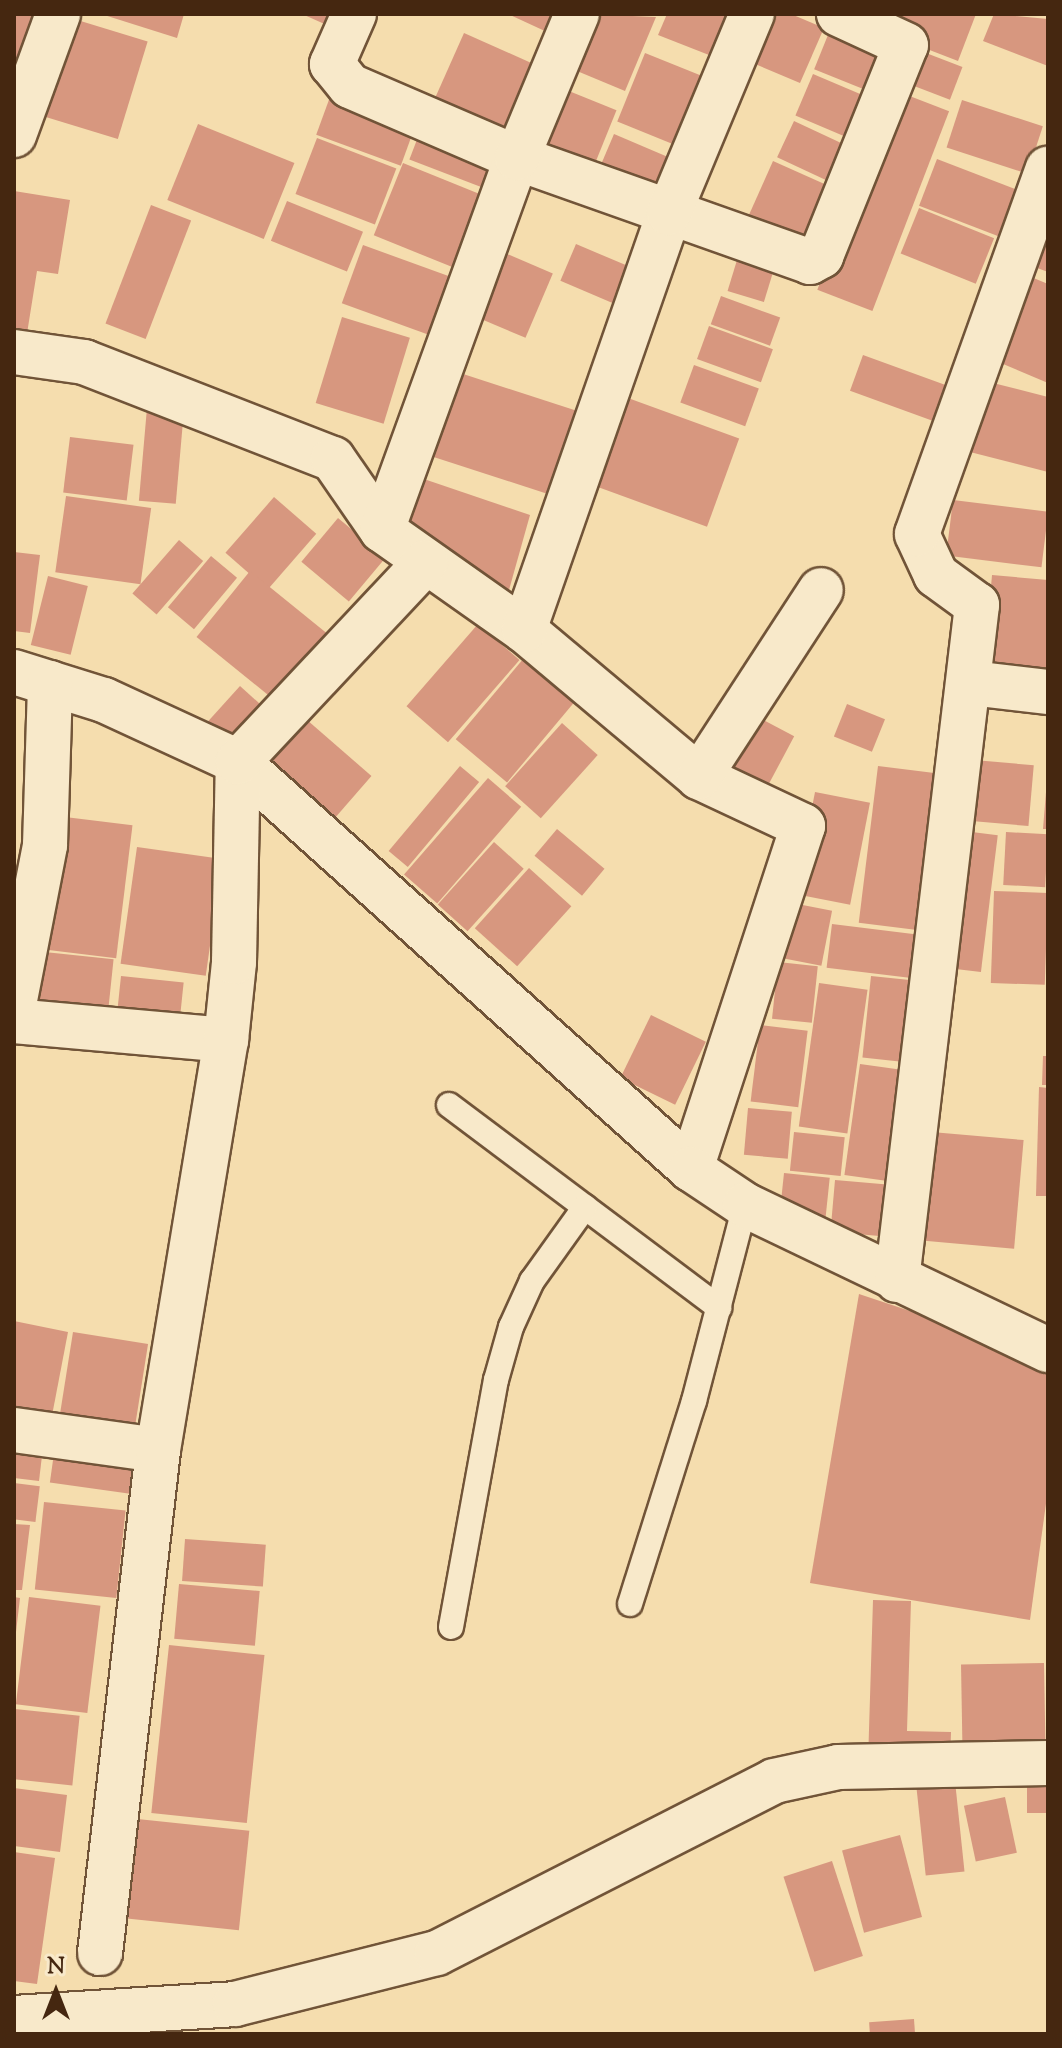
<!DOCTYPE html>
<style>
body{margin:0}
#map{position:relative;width:1062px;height:2048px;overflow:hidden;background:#f5ddae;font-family:"Sorts Mill Goudy",serif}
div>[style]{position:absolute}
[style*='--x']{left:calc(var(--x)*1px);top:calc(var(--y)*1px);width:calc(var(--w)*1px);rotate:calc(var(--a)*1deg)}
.building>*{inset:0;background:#d7977f;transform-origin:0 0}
.roads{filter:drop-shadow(2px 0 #715438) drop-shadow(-2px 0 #715438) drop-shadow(0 2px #715438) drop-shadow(0 -2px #715438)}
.service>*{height:24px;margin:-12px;padding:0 12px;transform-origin:12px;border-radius:12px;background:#f8e9ca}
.minor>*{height:44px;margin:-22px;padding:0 22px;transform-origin:22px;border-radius:22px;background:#f8e9ca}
span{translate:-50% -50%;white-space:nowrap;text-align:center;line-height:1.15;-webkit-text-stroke:6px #f8e9ca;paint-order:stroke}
.frame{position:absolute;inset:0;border:16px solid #452710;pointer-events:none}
.north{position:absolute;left:16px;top:1952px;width:80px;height:80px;-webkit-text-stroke:6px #f8e9ca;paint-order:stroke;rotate:0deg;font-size:22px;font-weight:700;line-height:32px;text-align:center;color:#452710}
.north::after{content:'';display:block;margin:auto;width:28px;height:36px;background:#452710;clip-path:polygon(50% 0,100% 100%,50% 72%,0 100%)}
</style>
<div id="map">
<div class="building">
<div style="clip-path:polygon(14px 14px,50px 14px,14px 118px)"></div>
<div style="clip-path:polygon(101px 14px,184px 14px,177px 38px)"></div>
<div style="clip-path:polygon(302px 14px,345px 14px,338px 30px)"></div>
<div style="clip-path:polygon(508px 14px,570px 14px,560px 38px)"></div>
<div style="clip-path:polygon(586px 14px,656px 17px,625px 91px,565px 66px)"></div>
<div style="clip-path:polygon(667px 14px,726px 14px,709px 55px,658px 35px)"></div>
<div style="clip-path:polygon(760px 14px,791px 14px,824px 28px,800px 83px,741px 58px)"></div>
<div style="clip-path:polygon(875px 14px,976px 14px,958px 61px,870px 27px)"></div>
<div style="clip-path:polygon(994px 14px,1048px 19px,1048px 66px,983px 41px)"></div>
<div style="left:74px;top:19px;width:77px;height:102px;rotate:17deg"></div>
<div style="left:834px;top:20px;width:69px;height:53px;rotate:22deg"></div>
<div style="left:464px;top:33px;width:95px;height:90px;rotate:24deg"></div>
<div style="left:913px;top:48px;width:53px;height:35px;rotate:21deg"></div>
<div style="left:645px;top:53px;width:71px;height:74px;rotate:22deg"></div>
<div style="left:813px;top:74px;width:73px;height:45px;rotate:23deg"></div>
<div style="left:334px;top:86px;width:90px;height:52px;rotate:20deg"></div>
<div style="left:559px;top:87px;width:62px;height:69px;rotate:22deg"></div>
<div style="left:894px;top:90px;width:59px;height:214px;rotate:21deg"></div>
<div style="left:962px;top:100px;width:85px;height:50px;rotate:18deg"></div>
<div style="left:794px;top:121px;width:75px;height:40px;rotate:25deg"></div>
<div style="left:198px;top:124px;width:104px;height:82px;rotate:22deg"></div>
<div style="left:423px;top:124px;width:88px;height:38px;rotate:21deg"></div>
<div style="left:614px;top:134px;width:72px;height:43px;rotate:23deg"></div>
<div style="left:317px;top:138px;width:85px;height:60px;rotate:21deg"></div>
<div style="left:937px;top:159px;width:85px;height:50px;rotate:21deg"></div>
<div style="left:773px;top:161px;width:79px;height:66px;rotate:24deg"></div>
<div style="left:403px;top:163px;width:100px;height:78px;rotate:22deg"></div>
<div style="clip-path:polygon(14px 191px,70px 200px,58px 274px,37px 271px,25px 346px,14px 344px)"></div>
<div style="left:287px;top:201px;width:82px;height:43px;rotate:22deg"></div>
<div style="left:151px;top:205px;width:43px;height:127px;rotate:21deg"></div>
<div style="left:919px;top:208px;width:81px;height:49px;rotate:22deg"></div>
<div style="clip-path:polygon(1048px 212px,1048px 272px,1021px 262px)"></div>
<div style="left:576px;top:244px;width:63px;height:40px;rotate:23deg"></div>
<div style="left:363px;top:245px;width:99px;height:62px;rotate:20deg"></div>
<div style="left:741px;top:247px;width:38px;height:46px;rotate:17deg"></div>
<div style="left:493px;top:248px;width:65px;height:70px;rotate:23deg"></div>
<div style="clip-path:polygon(1019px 272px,1048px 284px,1048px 383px,984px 356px)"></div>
<div style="left:721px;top:296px;width:63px;height:30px;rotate:20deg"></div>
<div style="left:342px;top:317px;width:71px;height:90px;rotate:17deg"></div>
<div style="left:709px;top:326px;width:68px;height:35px;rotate:20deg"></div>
<div style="left:863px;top:355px;width:90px;height:38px;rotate:20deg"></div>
<div style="left:694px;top:365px;width:69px;height:40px;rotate:20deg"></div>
<div style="left:457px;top:372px;width:129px;height:88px;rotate:18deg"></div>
<div style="clip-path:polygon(989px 382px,1048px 397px,1048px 472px,970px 452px)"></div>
<div style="left:617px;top:394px;width:130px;height:94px;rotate:20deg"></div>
<div style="left:147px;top:408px;width:37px;height:93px;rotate:5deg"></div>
<div style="left:70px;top:437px;width:64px;height:56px;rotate:7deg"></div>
<div style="clip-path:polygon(418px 477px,530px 515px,507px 597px,403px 521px)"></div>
<div style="left:66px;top:496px;width:86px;height:77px;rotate:8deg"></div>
<div style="left:274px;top:497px;width:56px;height:74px;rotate:41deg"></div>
<div style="left:953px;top:500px;width:96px;height:56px;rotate:7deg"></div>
<div style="left:338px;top:518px;width:62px;height:57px;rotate:40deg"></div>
<div style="left:179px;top:540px;width:32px;height:71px;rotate:41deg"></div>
<div style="clip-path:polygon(14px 552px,40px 555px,30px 633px,14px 631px)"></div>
<div style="left:211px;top:556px;width:34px;height:67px;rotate:40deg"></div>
<div style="left:250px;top:571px;width:100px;height:85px;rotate:39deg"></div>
<div style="clip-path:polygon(992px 575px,1048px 580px,1048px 686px,983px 680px)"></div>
<div style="left:48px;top:576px;width:41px;height:71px;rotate:14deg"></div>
<div style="left:478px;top:624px;width:55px;height:109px;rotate:41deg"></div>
<div style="left:529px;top:652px;width:67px;height:114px;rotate:40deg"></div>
<div style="left:240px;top:686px;width:30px;height:56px;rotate:42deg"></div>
<div style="left:847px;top:704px;width:41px;height:35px;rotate:22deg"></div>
<div style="left:299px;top:713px;width:96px;height:63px;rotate:41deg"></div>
<div style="left:758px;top:717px;width:41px;height:61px;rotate:28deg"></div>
<div style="left:562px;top:723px;width:48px;height:85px;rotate:42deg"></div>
<div style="left:974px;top:760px;width:60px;height:61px;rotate:5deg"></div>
<div style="left:460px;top:766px;width:25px;height:111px;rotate:40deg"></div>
<div style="left:878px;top:766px;width:77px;height:158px;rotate:7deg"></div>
<div style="left:488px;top:778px;width:44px;height:128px;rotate:41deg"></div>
<div style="left:815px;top:792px;width:56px;height:104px;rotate:11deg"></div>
<div style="clip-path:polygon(1046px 792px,1048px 792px,1048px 829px,1043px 829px)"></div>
<div style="left:65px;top:817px;width:68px;height:134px;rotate:7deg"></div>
<div style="left:557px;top:829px;width:62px;height:35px;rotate:40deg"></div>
<div style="left:964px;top:831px;width:34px;height:138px;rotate:7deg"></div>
<div style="left:1006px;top:832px;width:42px;height:53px;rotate:3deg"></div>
<div style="left:494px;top:842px;width:40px;height:84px;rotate:42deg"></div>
<div style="left:137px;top:847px;width:86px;height:118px;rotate:8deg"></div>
<div style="left:529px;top:868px;width:57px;height:81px;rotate:42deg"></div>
<div style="left:994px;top:891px;width:54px;height:92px;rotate:2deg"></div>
<div style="left:782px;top:901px;width:51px;height:56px;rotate:11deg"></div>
<div style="left:832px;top:924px;width:102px;height:44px;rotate:7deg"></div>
<div style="left:35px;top:951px;width:79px;height:64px;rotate:6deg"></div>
<div style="left:778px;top:962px;width:40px;height:57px;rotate:6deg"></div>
<div style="left:121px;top:976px;width:63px;height:49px;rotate:6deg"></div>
<div style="left:871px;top:976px;width:51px;height:82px;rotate:6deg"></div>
<div style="left:819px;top:983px;width:49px;height:145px;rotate:8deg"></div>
<div style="left:651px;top:1015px;width:61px;height:70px;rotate:26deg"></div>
<div style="left:760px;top:1025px;width:48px;height:77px;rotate:7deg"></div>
<div style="clip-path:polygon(1043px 1056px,1048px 1056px,1048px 1085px,1042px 1085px)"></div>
<div style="left:860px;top:1064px;width:58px;height:112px;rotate:8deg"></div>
<div style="clip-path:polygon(1039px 1087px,1048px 1088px,1048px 1196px,1036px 1196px)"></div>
<div style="left:748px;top:1108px;width:44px;height:47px;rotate:5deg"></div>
<div style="left:920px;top:1131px;width:104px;height:109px;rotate:5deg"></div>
<div style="left:794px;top:1132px;width:51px;height:39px;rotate:6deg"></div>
<div style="left:784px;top:1173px;width:46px;height:45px;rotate:6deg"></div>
<div style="left:835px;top:1180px;width:58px;height:52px;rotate:5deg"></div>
<div style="clip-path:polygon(859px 1294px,1048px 1357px,1048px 1489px,1030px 1620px,810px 1583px)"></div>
<div style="clip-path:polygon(14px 1321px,68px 1332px,50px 1426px,14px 1420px)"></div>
<div style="left:73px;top:1332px;width:76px;height:92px;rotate:9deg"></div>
<div style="clip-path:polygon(14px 1436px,44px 1439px,39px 1481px,14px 1478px)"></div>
<div style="left:56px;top:1439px;width:81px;height:44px;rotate:8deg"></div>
<div style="left:14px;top:1483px;width:26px;height:36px;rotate:7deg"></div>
<div style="left:44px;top:1502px;width:82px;height:88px;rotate:6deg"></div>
<div style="clip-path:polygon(14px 1524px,30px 1525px,22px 1590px,14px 1590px)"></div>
<div style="left:185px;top:1539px;width:81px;height:42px;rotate:4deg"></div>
<div style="left:179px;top:1584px;width:81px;height:55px;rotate:5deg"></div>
<div style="clip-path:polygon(14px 1597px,20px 1598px,16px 1632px,14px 1632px)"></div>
<div style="left:29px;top:1597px;width:72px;height:108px;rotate:7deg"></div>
<div style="clip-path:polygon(873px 1600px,911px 1601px,907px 1731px,951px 1732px,950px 1763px,868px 1762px)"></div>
<div style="left:169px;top:1645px;width:96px;height:169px;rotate:6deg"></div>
<div style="left:1044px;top:1663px;width:83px;height:83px;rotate:89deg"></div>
<div style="left:15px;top:1709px;width:65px;height:70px;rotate:6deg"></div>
<div style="left:1027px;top:1764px;width:21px;height:49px"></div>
<div style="left:955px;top:1781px;width:91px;height:39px;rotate:84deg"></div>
<div style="clip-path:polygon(14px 1788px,67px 1795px,60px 1852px,14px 1846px)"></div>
<div style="left:1005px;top:1797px;width:57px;height:42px;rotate:78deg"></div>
<div style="left:128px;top:1818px;width:122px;height:100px;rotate:6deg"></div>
<div style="left:900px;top:1835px;width:85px;height:60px;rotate:75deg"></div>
<div style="clip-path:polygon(14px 1852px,55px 1858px,37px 1984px,14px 1981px)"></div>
<div style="left:832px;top:1861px;width:100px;height:51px;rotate:72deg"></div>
<div style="left:914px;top:2019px;width:15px;height:45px;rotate:86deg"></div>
</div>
<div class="roads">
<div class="service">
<div style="--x:449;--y:1105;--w:338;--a:36.9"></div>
<div style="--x:630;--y:1604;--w:213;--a:-72.5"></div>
<div style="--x:694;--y:1401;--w:203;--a:-75.4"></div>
<div style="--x:451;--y:1627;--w:251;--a:-79.7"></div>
<div style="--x:496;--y:1380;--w:55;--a:-74.2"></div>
<div style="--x:511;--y:1327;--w:51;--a:-65.5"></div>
<div style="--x:532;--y:1281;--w:91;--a:-54.4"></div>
</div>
<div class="minor">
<div style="--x:354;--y:14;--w:55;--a:113.7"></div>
<div style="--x:332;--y:64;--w:28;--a:51"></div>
<div style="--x:350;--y:86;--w:182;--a:23.3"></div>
<div style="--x:517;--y:158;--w:311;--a:19.5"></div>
<div style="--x:810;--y:262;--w:13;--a:-29"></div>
<div style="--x:821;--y:256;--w:227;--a:-68.1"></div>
<div style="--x:906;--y:45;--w:74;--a:-155.2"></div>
<div style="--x:14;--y:135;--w:129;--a:-70"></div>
<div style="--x:14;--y:352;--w:71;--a:8.1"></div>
<div style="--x:84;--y:362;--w:267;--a:21.3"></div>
<div style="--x:333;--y:459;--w:86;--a:55.4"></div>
<div style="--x:382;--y:530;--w:174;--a:35.2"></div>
<div style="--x:524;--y:630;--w:229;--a:40"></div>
<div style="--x:699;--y:777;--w:115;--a:25.2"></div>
<div style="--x:803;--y:826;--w:361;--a:108.1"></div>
<div style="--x:382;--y:530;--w:396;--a:-70.1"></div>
<div style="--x:517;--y:158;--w:156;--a:-67.4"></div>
<div style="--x:524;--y:630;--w:441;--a:-70.8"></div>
<div style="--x:669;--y:213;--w:216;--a:-67.4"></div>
<div style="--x:14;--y:672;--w:94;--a:17.3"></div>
<div style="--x:104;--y:700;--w:148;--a:24.8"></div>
<div style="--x:238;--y:762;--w:609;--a:41.94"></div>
<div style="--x:691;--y:1169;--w:65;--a:33.7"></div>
<div style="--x:745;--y:1205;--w:336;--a:25.6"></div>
<div style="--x:970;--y:683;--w:79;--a:6.6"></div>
<div style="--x:699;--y:777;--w:223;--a:-56.9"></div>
<div style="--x:14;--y:1005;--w:163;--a:-79"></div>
<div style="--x:45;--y:845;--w:162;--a:-88.2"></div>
<div style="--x:14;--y:1021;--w:213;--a:5.1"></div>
<div style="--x:897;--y:1280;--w:680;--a:-83.24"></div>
<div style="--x:977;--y:605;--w:51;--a:-143.8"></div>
<div style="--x:936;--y:575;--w:45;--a:-114.9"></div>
<div style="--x:917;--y:534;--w:388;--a:-70.3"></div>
<div style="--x:14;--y:1430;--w:145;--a:7.9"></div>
<div style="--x:100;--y:1953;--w:506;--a:-83.42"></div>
<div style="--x:158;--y:1450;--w:416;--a:-80.6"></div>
<div style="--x:226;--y:1040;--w:78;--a:-84.1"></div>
<div style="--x:234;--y:962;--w:200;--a:-88.9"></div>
<div style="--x:238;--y:762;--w:274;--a:-46.8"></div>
<div style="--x:14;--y:2018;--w:221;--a:-3.6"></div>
<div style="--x:235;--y:2004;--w:208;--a:-14.2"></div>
<div style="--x:437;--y:1953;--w:378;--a:-27"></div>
<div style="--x:774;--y:1781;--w:66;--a:-12.3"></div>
<div style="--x:838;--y:1767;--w:210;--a:-1.1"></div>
</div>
</div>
<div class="frame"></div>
<div class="north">N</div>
</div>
